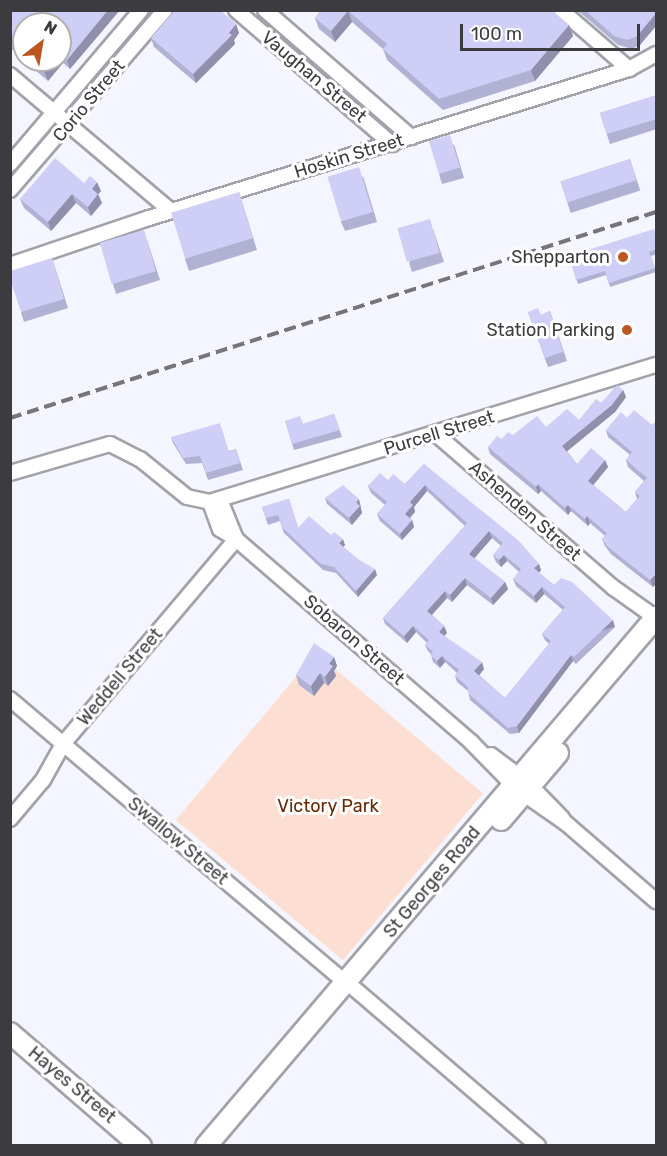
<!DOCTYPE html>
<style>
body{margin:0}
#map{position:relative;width:667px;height:1156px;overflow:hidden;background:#f5f5ff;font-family:Rubik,sans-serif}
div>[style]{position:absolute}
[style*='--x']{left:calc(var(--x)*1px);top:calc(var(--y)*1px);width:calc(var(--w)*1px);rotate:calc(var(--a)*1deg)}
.green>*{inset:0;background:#fcdfd2;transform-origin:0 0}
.roads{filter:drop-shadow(2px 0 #a2a2ab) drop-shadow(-2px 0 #a2a2ab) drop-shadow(0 2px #a2a2ab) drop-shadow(0 -2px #a2a2ab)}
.street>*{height:14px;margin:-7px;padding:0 7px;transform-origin:7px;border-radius:7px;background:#fff}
.secondary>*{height:20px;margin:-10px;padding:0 10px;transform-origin:10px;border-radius:10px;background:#fff}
.rail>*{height:4px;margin-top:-2px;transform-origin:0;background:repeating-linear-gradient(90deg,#75757b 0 12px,transparent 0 18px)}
.wall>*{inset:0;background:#b1b1d4;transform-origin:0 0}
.shaded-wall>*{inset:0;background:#9090ac;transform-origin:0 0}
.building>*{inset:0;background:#cecef6;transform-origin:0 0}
.dots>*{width:16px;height:16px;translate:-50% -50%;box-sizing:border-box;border:3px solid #fff;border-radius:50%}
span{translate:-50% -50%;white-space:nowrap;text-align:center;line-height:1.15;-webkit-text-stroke:6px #fff;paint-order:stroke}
.street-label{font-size:18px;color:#3c3c40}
.poi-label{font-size:18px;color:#3c3c40}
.right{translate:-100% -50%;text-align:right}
.park-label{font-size:18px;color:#672a06}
.frame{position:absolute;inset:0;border:12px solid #3c3c40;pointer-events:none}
.north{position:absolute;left:12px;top:12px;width:60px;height:60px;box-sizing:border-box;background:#fff;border:2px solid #b1b1b3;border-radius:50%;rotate:31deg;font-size:16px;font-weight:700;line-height:24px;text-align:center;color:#3c3c40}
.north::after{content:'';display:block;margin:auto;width:21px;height:27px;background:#bb5721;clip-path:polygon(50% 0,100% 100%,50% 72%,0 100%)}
.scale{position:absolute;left:460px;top:24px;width:180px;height:27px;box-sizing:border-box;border:3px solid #3c3c40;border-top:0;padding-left:8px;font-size:18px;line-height:21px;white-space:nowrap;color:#3c3c40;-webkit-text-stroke:4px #fff;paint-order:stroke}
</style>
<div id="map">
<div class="green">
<div style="left:316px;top:653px;width:218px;height:218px;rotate:40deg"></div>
</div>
<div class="roads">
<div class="street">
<div style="--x:236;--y:10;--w:206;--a:40.7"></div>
<div style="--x:265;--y:10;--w:194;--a:41"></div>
<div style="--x:561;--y:10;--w:90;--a:40.9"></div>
<div style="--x:10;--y:75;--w:211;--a:40.2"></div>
<div style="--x:10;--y:164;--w:202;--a:-49.6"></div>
<div style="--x:10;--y:190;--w:238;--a:-49.3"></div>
<div style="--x:10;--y:265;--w:147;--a:-18.7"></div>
<div style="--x:149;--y:218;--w:503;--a:-17.25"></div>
<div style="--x:629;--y:69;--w:31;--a:-29"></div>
<div style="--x:436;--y:434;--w:235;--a:40.9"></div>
<div style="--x:614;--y:588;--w:52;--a:35.5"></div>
<div style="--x:10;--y:473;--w:104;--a:-16.2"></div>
<div style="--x:110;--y:444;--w:34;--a:27"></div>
<div style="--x:140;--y:459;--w:60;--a:39"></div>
<div style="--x:187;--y:497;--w:24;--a:12"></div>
<div style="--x:210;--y:502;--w:467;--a:-17.1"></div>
<div style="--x:220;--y:500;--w:42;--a:67.7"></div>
<div style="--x:210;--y:502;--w:29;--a:70"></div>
<div style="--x:220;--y:529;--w:19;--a:32"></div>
<div style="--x:236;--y:539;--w:311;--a:40.8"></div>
<div style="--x:471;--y:742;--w:60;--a:45.7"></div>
<div style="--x:10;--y:699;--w:440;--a:40.2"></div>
<div style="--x:491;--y:755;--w:36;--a:37"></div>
<div style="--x:531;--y:786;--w:45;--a:45.9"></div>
<div style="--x:524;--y:794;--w:52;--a:34.9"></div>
<div style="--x:567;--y:824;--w:118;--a:40.9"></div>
<div style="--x:10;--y:819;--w:51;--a:-49.8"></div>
<div style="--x:43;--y:780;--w:41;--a:-60.9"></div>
<div style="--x:63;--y:744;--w:268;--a:-49.8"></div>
<div style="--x:355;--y:989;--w:241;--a:40.6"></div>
</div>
<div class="secondary">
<div style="--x:501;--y:820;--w:88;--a:-49.6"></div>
<div style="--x:10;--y:1033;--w:173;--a:40.8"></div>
<div style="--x:206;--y:1146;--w:695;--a:-49.61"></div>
</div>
</div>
<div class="rail">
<div style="--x:10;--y:418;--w:678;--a:-17.69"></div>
</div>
<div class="wall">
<div style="clip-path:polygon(10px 10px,120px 10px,70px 69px,63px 63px,48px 81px,35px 70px,33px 64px,28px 60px,60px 60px,60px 24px,24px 24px,24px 57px,10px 48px)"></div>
<div style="clip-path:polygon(321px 10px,551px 10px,569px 25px,573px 36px,535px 81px,443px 110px,387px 60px,383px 49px,352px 22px,335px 42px,319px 29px,315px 18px)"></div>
<div style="clip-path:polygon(577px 10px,657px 10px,640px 45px,632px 49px,618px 45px)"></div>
<div style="clip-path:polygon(236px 24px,239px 33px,234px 40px,235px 44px,196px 83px,154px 47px,151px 38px)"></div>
<div style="clip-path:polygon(657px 95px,657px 129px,610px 144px,600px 113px)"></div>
<div style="clip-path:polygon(454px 144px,464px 178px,442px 184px,439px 174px)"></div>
<div style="left:630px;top:159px;width:33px;height:73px;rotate:72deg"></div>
<div style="clip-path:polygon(363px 176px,377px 222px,345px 231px,341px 222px)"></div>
<div style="clip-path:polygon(84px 183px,101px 191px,98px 194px,102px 203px,91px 216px,76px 203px,51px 231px,24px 208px,20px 199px)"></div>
<div style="clip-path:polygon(239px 192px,257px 250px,189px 271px,185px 259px)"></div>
<div style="clip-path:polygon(433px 229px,444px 262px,412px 272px,409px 263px)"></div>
<div style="clip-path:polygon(657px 236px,657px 254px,651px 256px,656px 272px,610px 287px,606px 275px,578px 284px,569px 256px)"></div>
<div style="clip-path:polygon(147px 240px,160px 280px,116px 294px,113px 284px)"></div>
<div style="clip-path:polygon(52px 258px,68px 308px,24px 322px,21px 312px)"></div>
<div style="clip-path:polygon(550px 311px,567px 361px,548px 367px,528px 312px,541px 315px)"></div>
<div style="clip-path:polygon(623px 390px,626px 397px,615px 412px,567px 451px,577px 464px,605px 460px,608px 467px,593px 485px,626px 512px,637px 499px,635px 492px,644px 481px,628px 467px,626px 460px,630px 455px,608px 437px,606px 430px,627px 418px,652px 425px,657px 421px,657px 583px,653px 587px,611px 554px,605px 546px,602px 539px,605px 536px,590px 523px,588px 526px,571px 511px,568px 515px,541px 491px,538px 494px,490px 454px,488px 447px,502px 439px,513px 435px,546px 427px,579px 420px,601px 403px)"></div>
<div style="clip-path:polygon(334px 414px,342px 437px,294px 450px,285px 421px,303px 424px)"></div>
<div style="clip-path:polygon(171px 437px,229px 451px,236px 449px,243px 470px,208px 480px,202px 463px,186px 464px,173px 443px)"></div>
<div style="clip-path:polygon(evenodd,424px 464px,539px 564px,541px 570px,539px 573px,554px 585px,615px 627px,576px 664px,573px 661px,519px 733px,510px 734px,470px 700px,468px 691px,457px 682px,455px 676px,457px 673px,445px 662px,440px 668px,433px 662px,431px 654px,428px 651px,425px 645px,427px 643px,416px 632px,407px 643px,385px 624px,383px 618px,465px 526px,427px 491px,414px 507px,415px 512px,410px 518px,412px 520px,414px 527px,402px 540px,380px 521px,377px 514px,385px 505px,371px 493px,368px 486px,388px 480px,405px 484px,424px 464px,492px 538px,501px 546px,493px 555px,496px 562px,501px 567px,507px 561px,519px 572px,513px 579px,516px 586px,536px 603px,544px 594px,563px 610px,542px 634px,545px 640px,549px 644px,505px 698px,479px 675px,484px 669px,444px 636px,447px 633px,444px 626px,432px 615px,447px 598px,452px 602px,467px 585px,493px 605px,508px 589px,505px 582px,474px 558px,492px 538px)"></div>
<div style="clip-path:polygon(325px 498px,361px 505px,360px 506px,362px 513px,352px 525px,327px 504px)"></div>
<div style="clip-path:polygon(289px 499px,298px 528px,331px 535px,345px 545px,343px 547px,377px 575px,358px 597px,336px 573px,323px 570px,284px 533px,280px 521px,268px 525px,262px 507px)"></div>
<div style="clip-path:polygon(334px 657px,337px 666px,334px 671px,336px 676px,328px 686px,324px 683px,314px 696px,299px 685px,296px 675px)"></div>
</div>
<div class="shaded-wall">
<div style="clip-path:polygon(108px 10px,120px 10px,70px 69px,67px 60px)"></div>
<div style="clip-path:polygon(348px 11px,352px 22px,335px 42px,331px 31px)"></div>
<div style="clip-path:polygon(657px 12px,657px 25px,640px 45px,637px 36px)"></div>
<div style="clip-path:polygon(236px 24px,239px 33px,234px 40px,235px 44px,196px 83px,193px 74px)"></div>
<div style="clip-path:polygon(569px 25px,573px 36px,535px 81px,531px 70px)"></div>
<div style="clip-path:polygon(60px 55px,63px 63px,48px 81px,44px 71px,54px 60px,60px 60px)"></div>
<div style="clip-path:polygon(97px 182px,101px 191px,95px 198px,92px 189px)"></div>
<div style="clip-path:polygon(72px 194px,76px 203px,51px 231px,48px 222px)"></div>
<div style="clip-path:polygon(98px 194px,102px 203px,91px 216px,88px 207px)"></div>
<div style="clip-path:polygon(623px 390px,626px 397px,615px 412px,565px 453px,562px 446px)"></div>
<div style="clip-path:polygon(605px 460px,608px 467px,591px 488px,588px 481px)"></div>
<div style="clip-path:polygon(538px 484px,541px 491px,538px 494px,536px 487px)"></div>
<div style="clip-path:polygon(425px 485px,427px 491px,414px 507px,415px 512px,407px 521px,405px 514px,410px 502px)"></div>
<div style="clip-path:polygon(359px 499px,362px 513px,352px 525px,349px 518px,356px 502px)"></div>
<div style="clip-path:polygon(568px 505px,571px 511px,568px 515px,565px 508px)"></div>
<div style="clip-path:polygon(587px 516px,590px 523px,588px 526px,585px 519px)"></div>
<div style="clip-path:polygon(412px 520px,414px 527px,402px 540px,400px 534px)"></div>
<div style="clip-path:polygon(489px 531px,492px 538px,472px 561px,469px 554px)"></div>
<div style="clip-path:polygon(343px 539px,345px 545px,341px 550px,339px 543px)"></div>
<div style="clip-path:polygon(504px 555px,507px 561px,501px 567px,499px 560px)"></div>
<div style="clip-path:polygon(539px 564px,541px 570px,537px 575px,534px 568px)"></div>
<div style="clip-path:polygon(375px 569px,377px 575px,358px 597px,356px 591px)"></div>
<div style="clip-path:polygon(657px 573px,657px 583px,653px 587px,650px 580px)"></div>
<div style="clip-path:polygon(465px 578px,467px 585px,452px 602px,450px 595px)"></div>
<div style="clip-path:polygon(505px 582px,508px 589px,493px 605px,491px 598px)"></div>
<div style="clip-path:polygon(542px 587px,544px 594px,536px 603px,534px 596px)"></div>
<div style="clip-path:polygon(445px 591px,447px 598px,429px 618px,427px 611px)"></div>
<div style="left:613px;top:620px;width:7px;height:54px;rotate:74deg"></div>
<div style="clip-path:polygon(413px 626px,416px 632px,407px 643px,404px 636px)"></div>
<div style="clip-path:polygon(444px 626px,447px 633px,441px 639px,439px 632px)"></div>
<div style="clip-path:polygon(571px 655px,573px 661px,519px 733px,517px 726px)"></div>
<div style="clip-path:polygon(442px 656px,445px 662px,440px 668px,437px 661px)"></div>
<div style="clip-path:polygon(334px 657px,337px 666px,334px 671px,336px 676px,328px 686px,325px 677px,329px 664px)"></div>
<div style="clip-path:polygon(482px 662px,484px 669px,477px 678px,474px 671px)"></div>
<div style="clip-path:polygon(320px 673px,324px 683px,314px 696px,311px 686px)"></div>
</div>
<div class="building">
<div style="clip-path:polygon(10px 10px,108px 10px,67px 60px,60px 54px,60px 24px,24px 24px,24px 50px,10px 41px)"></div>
<div style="clip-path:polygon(175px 10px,220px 10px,236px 24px,229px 33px,232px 35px,193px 74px,151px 38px)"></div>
<div style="clip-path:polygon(321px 10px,551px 10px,569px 25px,531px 70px,439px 99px,383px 49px,387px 44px,348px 11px,331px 31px,315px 18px)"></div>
<div style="clip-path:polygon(585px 10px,657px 10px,657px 12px,637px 36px,628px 40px,614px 36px)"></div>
<div style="clip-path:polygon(32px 60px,54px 60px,44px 71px,32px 61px)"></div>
<div style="clip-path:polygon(657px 95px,657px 119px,607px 134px,600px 113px)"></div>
<div style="left:450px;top:135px;width:34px;height:22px;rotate:73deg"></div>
<div style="clip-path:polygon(55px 158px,84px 183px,90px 176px,97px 182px,92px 189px,98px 194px,88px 207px,72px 194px,48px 222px,20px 199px)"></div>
<div style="left:630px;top:159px;width:22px;height:73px;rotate:72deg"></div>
<div style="left:359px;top:167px;width:47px;height:33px;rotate:73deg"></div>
<div style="left:239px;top:192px;width:48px;height:71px;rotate:73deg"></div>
<div style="left:430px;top:219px;width:35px;height:34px;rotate:74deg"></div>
<div style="clip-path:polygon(654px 229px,657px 236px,657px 249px,649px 252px,655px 268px,609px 283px,605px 271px,576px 280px,569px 256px)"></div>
<div style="left:144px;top:230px;width:43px;height:46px;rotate:74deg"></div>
<div style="clip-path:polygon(52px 258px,64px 299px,21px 312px,10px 279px,10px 271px)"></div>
<div style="clip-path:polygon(538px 308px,541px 315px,550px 311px,563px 352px,545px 358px,528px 312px)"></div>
<div style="clip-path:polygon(617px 385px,623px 390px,612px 405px,562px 446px,577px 464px,591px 448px,605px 460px,588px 481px,626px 512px,640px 496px,635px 492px,647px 478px,626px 460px,632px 452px,606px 430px,621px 412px,627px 418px,634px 410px,652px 425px,657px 421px,657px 573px,650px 580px,608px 547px,602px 539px,607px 533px,587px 516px,585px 519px,568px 505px,565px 508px,538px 484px,536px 487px,488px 447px,497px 436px,502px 439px,508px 432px,513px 435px,537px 416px,546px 427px,567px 409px,579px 420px,596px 399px,601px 403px)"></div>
<div style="clip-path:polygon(334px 414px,340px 430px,292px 444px,285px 421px,300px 416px,303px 424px)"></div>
<div style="clip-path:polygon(220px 423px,229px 452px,236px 449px,240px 463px,206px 473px,200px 456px,183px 458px,171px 437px)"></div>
<div style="clip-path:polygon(evenodd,424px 464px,518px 540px,539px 564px,534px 568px,554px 585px,561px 578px,572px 582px,613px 620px,574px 657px,571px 655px,517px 726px,508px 728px,468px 693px,468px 687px,455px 676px,459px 670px,442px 656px,437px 661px,430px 655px,433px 652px,425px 645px,429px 640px,413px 626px,404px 636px,383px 618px,467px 523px,425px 485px,410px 502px,413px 505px,405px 514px,412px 520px,400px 534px,377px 514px,387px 502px,368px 486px,380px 473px,388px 480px,393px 474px,405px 484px,424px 464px,489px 531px,503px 543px,493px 555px,499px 560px,504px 555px,521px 569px,513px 579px,534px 596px,542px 587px,565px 607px,542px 634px,551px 641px,505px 698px,474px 671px,482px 662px,439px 632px,444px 626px,427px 611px,445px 591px,450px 595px,465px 578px,491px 598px,505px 582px,469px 554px,489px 531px)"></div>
<div style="clip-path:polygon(343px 485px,359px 499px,356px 502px,360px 506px,349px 518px,325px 498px)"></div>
<div style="clip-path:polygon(289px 499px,298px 528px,309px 516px,331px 535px,334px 532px,343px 539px,339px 543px,356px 558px,375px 569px,356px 591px,334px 567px,321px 564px,282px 527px,278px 515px,266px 518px,262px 507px)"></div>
<div style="clip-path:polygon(314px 643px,334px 657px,329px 664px,333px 666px,325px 677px,320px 673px,311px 686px,296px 675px)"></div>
</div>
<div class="dots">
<div style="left:623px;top:257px;background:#bb5721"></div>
<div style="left:627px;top:330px;background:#bb5721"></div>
</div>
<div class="street-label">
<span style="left:314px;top:77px;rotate:40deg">Vaughan Street</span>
<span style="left:89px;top:101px;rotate:-50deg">Corio Street</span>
<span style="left:349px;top:156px;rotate:-17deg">Hoskin Street</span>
<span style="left:439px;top:433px;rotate:-17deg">Purcell Street</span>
<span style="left:525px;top:511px;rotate:41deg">Ashenden Street</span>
<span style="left:354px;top:640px;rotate:41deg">Sobaron Street</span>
<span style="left:120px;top:677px;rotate:-50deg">Weddell Street</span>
<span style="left:178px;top:841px;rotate:40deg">Swallow Street</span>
<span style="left:432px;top:882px;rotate:-50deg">St Georges Road</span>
<span style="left:72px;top:1085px;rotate:40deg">Hayes Street</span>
</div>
<div class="poi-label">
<span class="right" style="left:610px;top:257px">Shepparton</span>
<span class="right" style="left:615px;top:330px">Station Parking</span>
</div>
<div class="park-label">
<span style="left:328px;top:806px">Victory Park</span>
</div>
<div class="frame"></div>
<div class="north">N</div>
<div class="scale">100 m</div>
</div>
